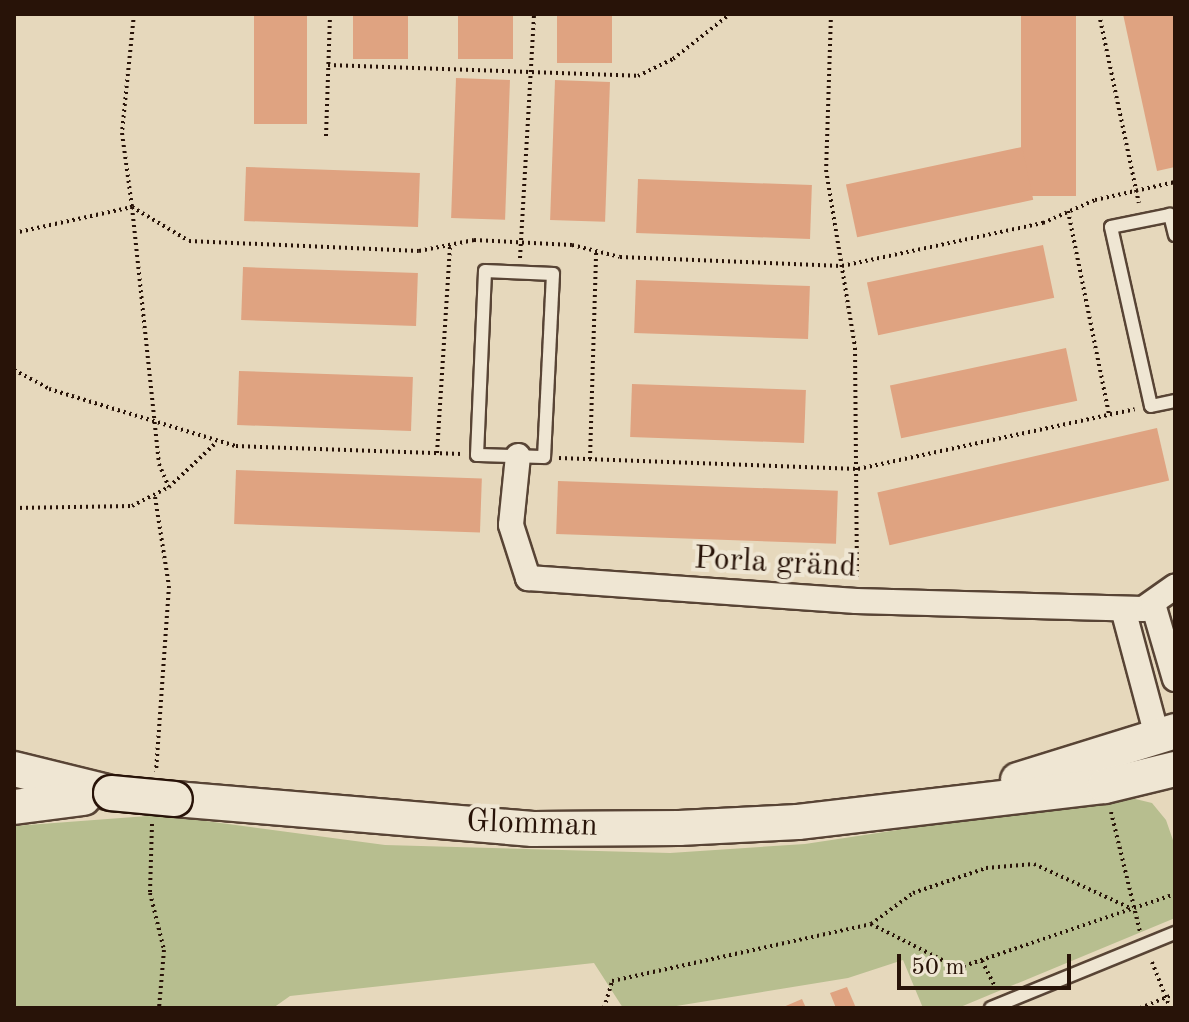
<!DOCTYPE html>
<meta charset="utf-8">
<style>
body{margin:0}
#map{position:relative;width:1189px;height:1022px;overflow:hidden;background:#e6d8bc;font-family:"Old Standard TT",serif}
div>[style]{position:absolute}
[style*='--x']{left:calc(var(--x)*1px);top:calc(var(--y)*1px);width:calc(var(--w)*1px);rotate:calc(var(--a)*1deg)}
.green>*{inset:0;background:#b7be8f}
.building>*{inset:0;background:#dfa381;transform-origin:0 0}
.path>*{height:4px;margin-top:-2px;transform-origin:0;background:repeating-linear-gradient(90deg,#281308 0 2px,transparent 0 6px)}
.roads{filter:drop-shadow(2px 0 #584435) drop-shadow(-2px 0 #584435) drop-shadow(0 2px #584435) drop-shadow(0 -2px #584435)}
.lane>*{height:12px;margin:-6px;padding:0 6px;transform-origin:6px;border-radius:6px;background:#efe6d3}
.street>*{height:24px;margin:-12px;padding:0 12px;transform-origin:12px;border-radius:12px;background:#efe6d3}
.secondary>*{height:34px;margin:-17px;padding:0 17px;transform-origin:17px;border-radius:17px;background:#efe6d3}
.bridges{filter:drop-shadow(2px 0 #281308) drop-shadow(-2px 0 #281308) drop-shadow(0 2px #281308) drop-shadow(0 -2px #281308)}
.secondary-bridge>*{height:34px;margin:-17px;padding:0 17px;transform-origin:17px;border-radius:17px;background:#efe6d3}
span{translate:-50% -50%;white-space:nowrap;text-align:center;line-height:1.15;-webkit-text-stroke:8px #efe6d3;paint-order:stroke}
.street-label{font-size:32px;color:#281308}
.frame{position:absolute;inset:0;border:16px solid #281308;pointer-events:none}
.scale{position:absolute;left:897px;top:954px;width:174px;height:36px;box-sizing:border-box;border:4px solid #281308;border-top:0;padding-left:10px;font-size:24px;line-height:28px;white-space:nowrap;color:#281308;-webkit-text-stroke:6px #efe6d3;paint-order:stroke}
</style>
<div id="map">
<div class="green">
<div style="clip-path:polygon(1123px 796px,1152px 803px,1166px 820px,1175px 846px,1175px 918px,958px 1008px,923px 1008px,903px 960px,848px 978px,664px 1008px,623px 1008px,594px 963px,290px 996px,273px 1008px,14px 1008px,14px 826px,161px 815px,385px 845px,670px 853px,805px 844px)"></div>
</div>
<div class="building">
<div style="left:254px;top:14px;width:53px;height:110px"></div>
<div style="left:353px;top:14px;width:55px;height:45px"></div>
<div style="left:458px;top:14px;width:55px;height:45px"></div>
<div style="left:557px;top:14px;width:55px;height:49px"></div>
<div style="left:1021px;top:14px;width:55px;height:182px"></div>
<div style="clip-path:polygon(1123px 14px,1175px 14px,1175px 167px,1157px 171px)"></div>
<div style="left:456px;top:78px;width:54px;height:140px;rotate:2deg"></div>
<div style="left:555px;top:80px;width:55px;height:140px;rotate:2deg"></div>
<div style="left:1022px;top:147px;width:54px;height:180px;rotate:78deg"></div>
<div style="left:246px;top:167px;width:174px;height:54px;rotate:2deg"></div>
<div style="left:638px;top:179px;width:174px;height:54px;rotate:2deg"></div>
<div style="left:1043px;top:245px;width:54px;height:180px;rotate:78deg"></div>
<div style="left:243px;top:267px;width:175px;height:53px;rotate:2deg"></div>
<div style="left:636px;top:280px;width:174px;height:53px;rotate:2deg"></div>
<div style="left:1066px;top:348px;width:54px;height:180px;rotate:78deg"></div>
<div style="left:239px;top:371px;width:174px;height:54px;rotate:2deg"></div>
<div style="left:632px;top:384px;width:174px;height:53px;rotate:2deg"></div>
<div style="left:1157px;top:428px;width:54px;height:287px;rotate:77deg"></div>
<div style="left:236px;top:470px;width:246px;height:54px;rotate:2deg"></div>
<div style="left:558px;top:481px;width:280px;height:53px;rotate:2deg"></div>
<div style="clip-path:polygon(847px 987px,856px 1008px,836px 1008px,830px 993px)"></div>
<div style="clip-path:polygon(802px 999px,806px 1008px,781px 1008px)"></div>
</div>
<div class="path">
<div style="--x:134;--y:14;--w:120;--a:95.8"></div>
<div style="--x:122;--y:133;--w:75;--a:82.3"></div>
<div style="--x:132;--y:207;--w:66;--a:30.8"></div>
<div style="--x:189;--y:241;--w:230;--a:2.5"></div>
<div style="--x:419;--y:251;--w:56;--a:-11.3"></div>
<div style="--x:474;--y:240;--w:98;--a:2.9"></div>
<div style="--x:572;--y:245;--w:49;--a:14"></div>
<div style="--x:620;--y:257;--w:222;--a:2.3"></div>
<div style="--x:842;--y:266;--w:206;--a:-12.1"></div>
<div style="--x:1043;--y:223;--w:57;--a:-23.9"></div>
<div style="--x:1095;--y:200;--w:82;--a:-12.7"></div>
<div style="--x:831;--y:14;--w:156;--a:91.8"></div>
<div style="--x:826;--y:170;--w:180;--a:80.7"></div>
<div style="--x:855;--y:348;--w:229;--a:89.5"></div>
<div style="--x:1099;--y:14;--w:193;--a:78.1"></div>
<div style="--x:328;--y:65;--w:310;--a:2"></div>
<div style="--x:638;--y:76;--w:39;--a:-26"></div>
<div style="--x:673;--y:59;--w:73;--a:-38.3"></div>
<div style="--x:326;--y:136;--w:122;--a:-88.1"></div>
<div style="--x:1068;--y:211;--w:208;--a:78.6"></div>
<div style="--x:14;--y:233;--w:121;--a:-12.4"></div>
<div style="--x:132;--y:207;--w:258;--a:84"></div>
<div style="--x:159;--y:464;--w:25;--a:67"></div>
<div style="--x:520;--y:258;--w:244;--a:-86.7"></div>
<div style="--x:14;--y:370;--w:40;--a:28"></div>
<div style="--x:49;--y:389;--w:195;--a:17"></div>
<div style="--x:236;--y:446;--w:226;--a:2"></div>
<div style="--x:437;--y:453;--w:208;--a:-86.4"></div>
<div style="--x:559;--y:458;--w:299;--a:2.1"></div>
<div style="--x:858;--y:469;--w:283;--a:-12.2"></div>
<div style="--x:590;--y:459;--w:208;--a:-88.3"></div>
<div style="--x:155;--y:497;--w:90;--a:81.1"></div>
<div style="--x:169;--y:586;--w:186;--a:94"></div>
<div style="--x:14;--y:508;--w:118;--a:-1"></div>
<div style="--x:132;--y:506;--w:42;--a:-27.2"></div>
<div style="--x:169;--y:487;--w:66;--a:-43.2"></div>
<div style="--x:1111;--y:812;--w:123;--a:76.4"></div>
<div style="--x:152;--y:824;--w:69;--a:91.7"></div>
<div style="--x:150;--y:893;--w:59;--a:76.2"></div>
<div style="--x:164;--y:950;--w:58;--a:94.9"></div>
<div style="--x:871;--y:924;--w:97;--a:26.8"></div>
<div style="--x:958;--y:968;--w:229;--a:-18.8"></div>
<div style="--x:982;--y:961;--w:30;--a:63"></div>
<div style="--x:1152;--y:962;--w:49;--a:68.6"></div>
<div style="--x:604;--y:1008;--w:28;--a:-73"></div>
<div style="--x:612;--y:981;--w:265;--a:-12.4"></div>
<div style="--x:871;--y:924;--w:52;--a:-36.4"></div>
<div style="--x:913;--y:893;--w:77;--a:-18.9"></div>
<div style="--x:986;--y:868;--w:48;--a:-4.8"></div>
<div style="--x:1034;--y:864;--w:106;--a:24.6"></div>
<div style="--x:1140;--y:1008;--w:38;--a:-22"></div>
</div>
<div class="roads">
<div class="lane">
<div style="--x:1175;--y:235;--w:21;--a:-104"></div>
<div style="--x:1170;--y:215;--w:60;--a:168.5"></div>
<div style="--x:1111;--y:227;--w:183;--a:77.4"></div>
<div style="--x:1151;--y:406;--w:25;--a:-12"></div>
<div style="--x:485;--y:271;--w:68;--a:2.5"></div>
<div style="--x:553;--y:274;--w:183;--a:92.8"></div>
<div style="--x:544;--y:457;--w:67;--a:-178.3"></div>
<div style="--x:477;--y:455;--w:184;--a:-87.5"></div>
<div style="--x:991;--y:1008;--w:199;--a:-22.2"></div>
</div>
<div class="street">
<div style="--x:518;--y:456;--w:69;--a:95.8"></div>
<div style="--x:511;--y:525;--w:56;--a:72.2"></div>
<div style="--x:528;--y:578;--w:329;--a:4"></div>
<div style="--x:856;--y:601;--w:287;--a:1.6"></div>
<div style="--x:1143;--y:609;--w:39;--a:-35"></div>
<div style="--x:1153;--y:604;--w:78;--a:73.7"></div>
<div style="--x:1123;--y:609;--w:131;--a:75"></div>
</div>
<div class="secondary">
<div style="--x:14;--y:769;--w:100;--a:13.9"></div>
<div style="--x:1018;--y:780;--w:164;--a:-17.3"></div>
<div style="--x:175;--y:799;--w:359;--a:4.8"></div>
<div style="--x:533;--y:829;--w:146;--a:-0.4"></div>
<div style="--x:679;--y:828;--w:119;--a:-2.9"></div>
<div style="--x:798;--y:822;--w:309;--a:-6.7"></div>
<div style="--x:1105;--y:786;--w:72;--a:-13.7"></div>
<div style="--x:14;--y:807;--w:70;--a:-7.4"></div>
</div>
</div>
<div class="bridges">
<div class="secondary-bridge">
<div style="--x:111;--y:793;--w:64;--a:5.4"></div>
</div>
</div>
<div class="street-label">
<span style="left:775px;top:564px;rotate:3deg">Porla gränd</span>
<span style="left:532px;top:825px;rotate:2deg">Glomman</span>
</div>
<div class="frame"></div>
<div class="scale">50 m</div>
</div>
